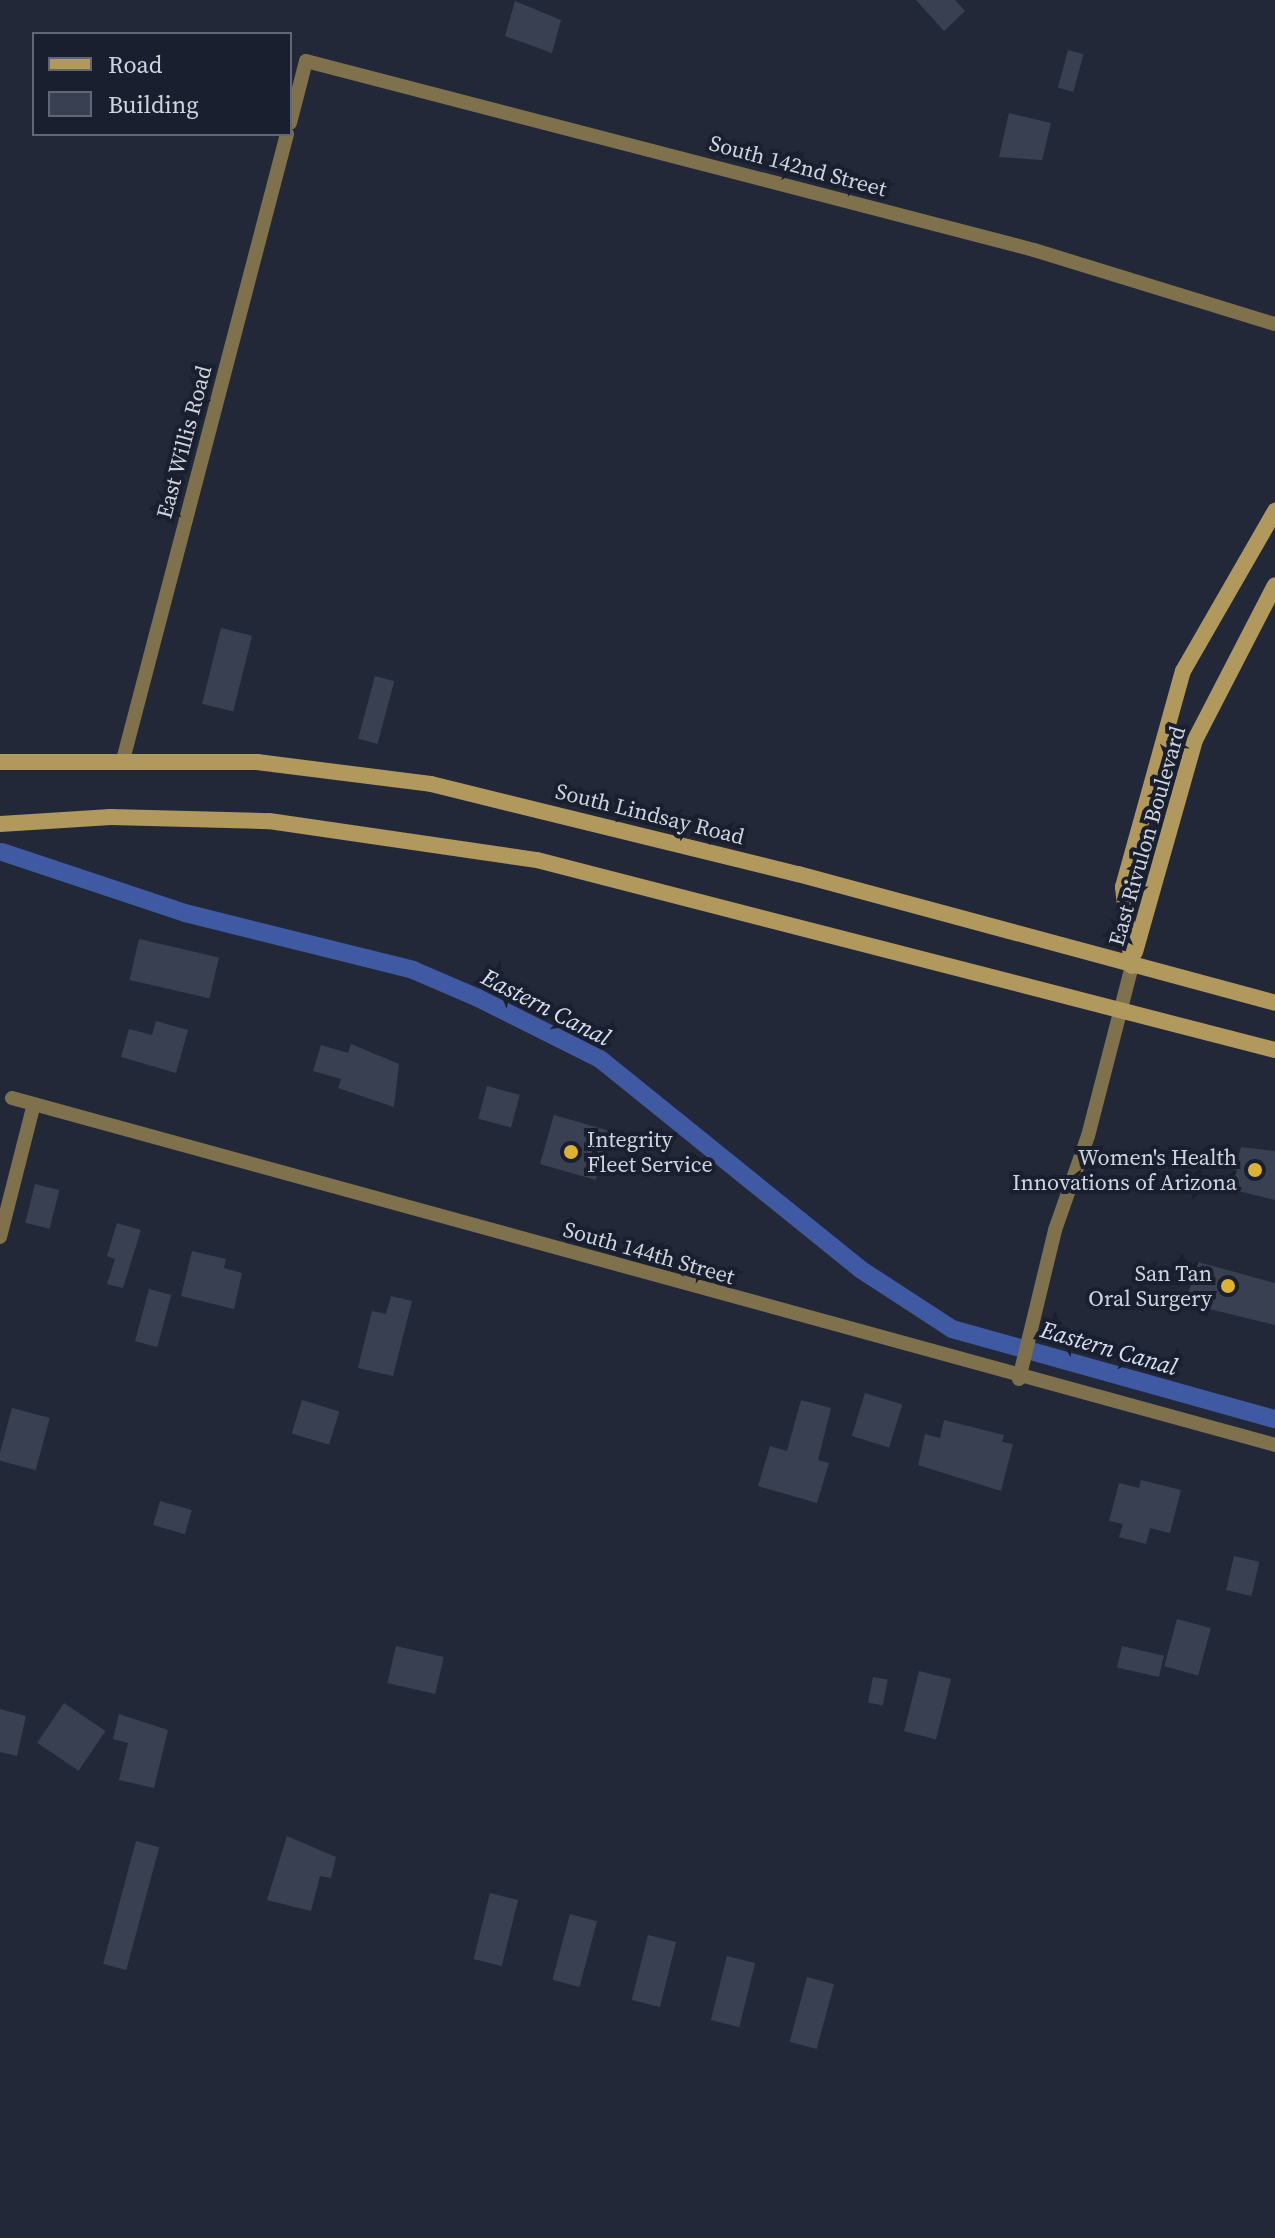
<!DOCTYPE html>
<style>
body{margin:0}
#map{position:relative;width:1275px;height:2238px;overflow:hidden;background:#222838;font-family:"Source Serif 4",serif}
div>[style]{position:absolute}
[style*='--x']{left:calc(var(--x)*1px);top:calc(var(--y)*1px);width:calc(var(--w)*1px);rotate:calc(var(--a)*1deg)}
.canal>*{height:18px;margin:-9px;padding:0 9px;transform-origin:9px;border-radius:9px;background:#4059a3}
.building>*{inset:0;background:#394051;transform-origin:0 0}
.street>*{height:14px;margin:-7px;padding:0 7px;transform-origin:7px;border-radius:7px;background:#7f714c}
.secondary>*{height:16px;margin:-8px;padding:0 8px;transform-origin:8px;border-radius:8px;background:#b1995d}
.dots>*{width:22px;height:22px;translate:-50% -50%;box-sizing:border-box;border:4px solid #191f2e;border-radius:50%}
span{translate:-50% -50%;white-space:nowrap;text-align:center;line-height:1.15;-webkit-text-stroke:8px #191f2e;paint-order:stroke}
.street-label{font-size:22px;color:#d0d4df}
.poi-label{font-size:22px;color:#d0d4df}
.left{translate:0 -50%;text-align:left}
.right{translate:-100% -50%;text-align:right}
.water-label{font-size:24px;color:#d7e0f5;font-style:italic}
.legend{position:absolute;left:32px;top:32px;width:260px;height:104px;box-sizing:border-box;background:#191f2e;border:2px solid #626775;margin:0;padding:10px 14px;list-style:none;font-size:24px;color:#d0d4df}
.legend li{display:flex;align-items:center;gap:16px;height:40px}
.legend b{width:40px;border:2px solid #626775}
</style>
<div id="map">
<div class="canal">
<div style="--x:2;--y:852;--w:193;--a:18.4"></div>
<div style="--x:185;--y:913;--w:235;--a:14"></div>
<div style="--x:413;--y:970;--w:69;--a:23.2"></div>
<div style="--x:476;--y:997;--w:139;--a:26.6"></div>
<div style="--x:600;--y:1059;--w:334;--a:38.9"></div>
<div style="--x:860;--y:1269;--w:110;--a:33.1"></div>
<div style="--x:952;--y:1329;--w:335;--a:15.6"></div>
</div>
<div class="building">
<div style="clip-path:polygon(916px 0,955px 0,965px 11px,944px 31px)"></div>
<div style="clip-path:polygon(515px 1px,561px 20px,552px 53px,505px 36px)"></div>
<div style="left:1068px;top:50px;width:16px;height:39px;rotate:15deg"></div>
<div style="clip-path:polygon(1009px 113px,1051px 123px,1042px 160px,999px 157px)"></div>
<div style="left:221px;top:628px;width:32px;height:78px;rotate:14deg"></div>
<div style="left:375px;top:676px;width:20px;height:65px;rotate:15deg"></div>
<div style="left:139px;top:939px;width:82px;height:42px;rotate:13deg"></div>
<div style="clip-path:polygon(156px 1021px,188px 1030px,176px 1073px,121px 1057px,129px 1029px,152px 1035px)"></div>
<div style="clip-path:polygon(351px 1044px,399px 1064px,394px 1107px,338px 1088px,341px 1079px,313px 1071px,321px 1045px,348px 1053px)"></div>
<div style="left:487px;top:1086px;width:34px;height:34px;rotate:15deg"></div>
<div style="left:554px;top:1115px;width:58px;height:51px;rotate:16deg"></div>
<div style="clip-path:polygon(1241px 1147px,1275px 1151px,1275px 1200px,1230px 1189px)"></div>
<div style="left:35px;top:1184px;width:25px;height:40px;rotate:14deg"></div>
<div style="clip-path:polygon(117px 1223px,141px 1230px,123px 1288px,107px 1284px,115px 1259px,107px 1256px)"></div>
<div style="clip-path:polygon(192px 1251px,226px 1259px,224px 1268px,242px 1273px,234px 1309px,181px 1296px)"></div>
<div style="clip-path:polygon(1198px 1262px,1275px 1283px,1275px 1325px,1185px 1303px)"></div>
<div style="left:149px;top:1289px;width:23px;height:54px;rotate:15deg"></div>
<div style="clip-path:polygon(391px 1296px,412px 1301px,393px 1376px,358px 1368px,372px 1311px,386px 1314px)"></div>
<div style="left:865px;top:1393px;width:39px;height:45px;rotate:17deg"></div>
<div style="left:302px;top:1400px;width:39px;height:35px;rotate:17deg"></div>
<div style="clip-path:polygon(801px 1400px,831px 1408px,818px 1460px,829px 1463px,817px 1503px,758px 1486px,770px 1446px,787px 1451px)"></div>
<div style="left:12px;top:1408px;width:39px;height:54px;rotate:15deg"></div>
<div style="clip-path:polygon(944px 1420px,1004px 1435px,1002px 1442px,1013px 1444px,1001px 1491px,918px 1465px,925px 1434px,940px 1438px)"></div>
<div style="clip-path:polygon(1141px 1480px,1181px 1490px,1170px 1533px,1150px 1528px,1146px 1544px,1119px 1537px,1123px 1524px,1109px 1521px,1119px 1483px,1139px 1488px)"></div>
<div style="left:160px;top:1501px;width:33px;height:25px;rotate:16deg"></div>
<div style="left:1234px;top:1556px;width:26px;height:35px;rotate:13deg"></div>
<div style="left:1177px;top:1619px;width:35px;height:49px;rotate:15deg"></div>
<div style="left:396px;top:1646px;width:49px;height:38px;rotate:13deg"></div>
<div style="left:1122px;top:1646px;width:43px;height:22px;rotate:13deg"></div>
<div style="left:919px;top:1671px;width:33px;height:62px;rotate:14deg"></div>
<div style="left:873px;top:1677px;width:15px;height:26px;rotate:11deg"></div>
<div style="left:64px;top:1703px;width:50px;height:48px;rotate:34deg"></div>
<div style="clip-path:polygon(0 1709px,26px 1716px,17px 1756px,0 1752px)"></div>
<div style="clip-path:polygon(119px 1714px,168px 1730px,154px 1788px,119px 1780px,128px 1743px,113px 1739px)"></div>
<div style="clip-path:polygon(287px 1836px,336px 1857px,331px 1878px,320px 1876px,311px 1911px,267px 1900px)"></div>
<div style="left:136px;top:1841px;width:24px;height:127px;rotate:15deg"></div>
<div style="left:490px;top:1893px;width:29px;height:68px;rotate:14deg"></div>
<div style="left:570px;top:1914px;width:28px;height:68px;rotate:15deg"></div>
<div style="left:648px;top:1935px;width:29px;height:67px;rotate:14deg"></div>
<div style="left:727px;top:1956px;width:29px;height:66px;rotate:14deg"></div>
<div style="left:807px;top:1977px;width:28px;height:67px;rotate:15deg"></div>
</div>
<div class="street">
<div style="--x:290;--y:123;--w:64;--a:-75.5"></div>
<div style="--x:306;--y:61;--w:752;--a:14.55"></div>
<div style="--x:1034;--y:250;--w:252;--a:17.1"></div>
<div style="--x:123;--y:760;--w:647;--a:-75.32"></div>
<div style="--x:12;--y:1098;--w:1310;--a:15.36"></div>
<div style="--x:0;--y:1237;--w:137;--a:-75.7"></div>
<div style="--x:1019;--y:1379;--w:153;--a:-76.4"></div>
<div style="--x:1055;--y:1230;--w:100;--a:-70.7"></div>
<div style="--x:1088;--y:1136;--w:176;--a:-75.5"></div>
</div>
<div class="secondary">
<div style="--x:0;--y:762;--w:257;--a:0"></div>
<div style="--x:257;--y:762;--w:175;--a:7.2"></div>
<div style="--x:431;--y:784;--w:378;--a:13.8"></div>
<div style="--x:798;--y:874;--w:494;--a:15.1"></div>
<div style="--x:0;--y:824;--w:111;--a:-3.6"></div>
<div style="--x:111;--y:817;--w:158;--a:1.5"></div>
<div style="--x:269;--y:821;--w:271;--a:8.3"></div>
<div style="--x:537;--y:860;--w:762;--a:14.44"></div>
<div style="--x:1135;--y:952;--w:220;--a:-74.2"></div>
<div style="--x:1195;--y:740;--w:174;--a:-62.7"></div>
<div style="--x:1132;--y:966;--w:80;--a:-96.5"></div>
<div style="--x:1123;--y:887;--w:224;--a:-74.5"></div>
<div style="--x:1183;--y:671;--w:185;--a:-60.1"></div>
</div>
<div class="dots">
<div style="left:571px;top:1152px;background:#ddb233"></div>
<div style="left:1255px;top:1170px;background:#ddb233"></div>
<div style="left:1228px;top:1286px;background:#ddb233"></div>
</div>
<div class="street-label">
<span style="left:798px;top:166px;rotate:15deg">South 142nd Street</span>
<span style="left:184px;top:442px;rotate:-75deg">East Willis Road</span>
<span style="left:650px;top:814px;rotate:14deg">South Lindsay Road</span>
<span style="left:1147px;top:836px;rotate:-74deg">East Rivulon Boulevard</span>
<span style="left:649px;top:1253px;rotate:16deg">South 144th Street</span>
</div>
<div class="poi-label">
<span class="left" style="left:587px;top:1152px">Integrity<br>Fleet Service</span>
<span class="right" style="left:1237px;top:1170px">Women's Health<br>Innovations of Arizona</span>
<span class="right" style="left:1212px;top:1286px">San Tan<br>Oral Surgery</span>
</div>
<div class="water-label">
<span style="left:546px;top:1007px;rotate:27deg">Eastern Canal</span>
<span style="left:1109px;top:1348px;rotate:16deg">Eastern Canal</span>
</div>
<ul class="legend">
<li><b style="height:10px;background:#b1995d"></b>Road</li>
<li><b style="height:22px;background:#394051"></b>Building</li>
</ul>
</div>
